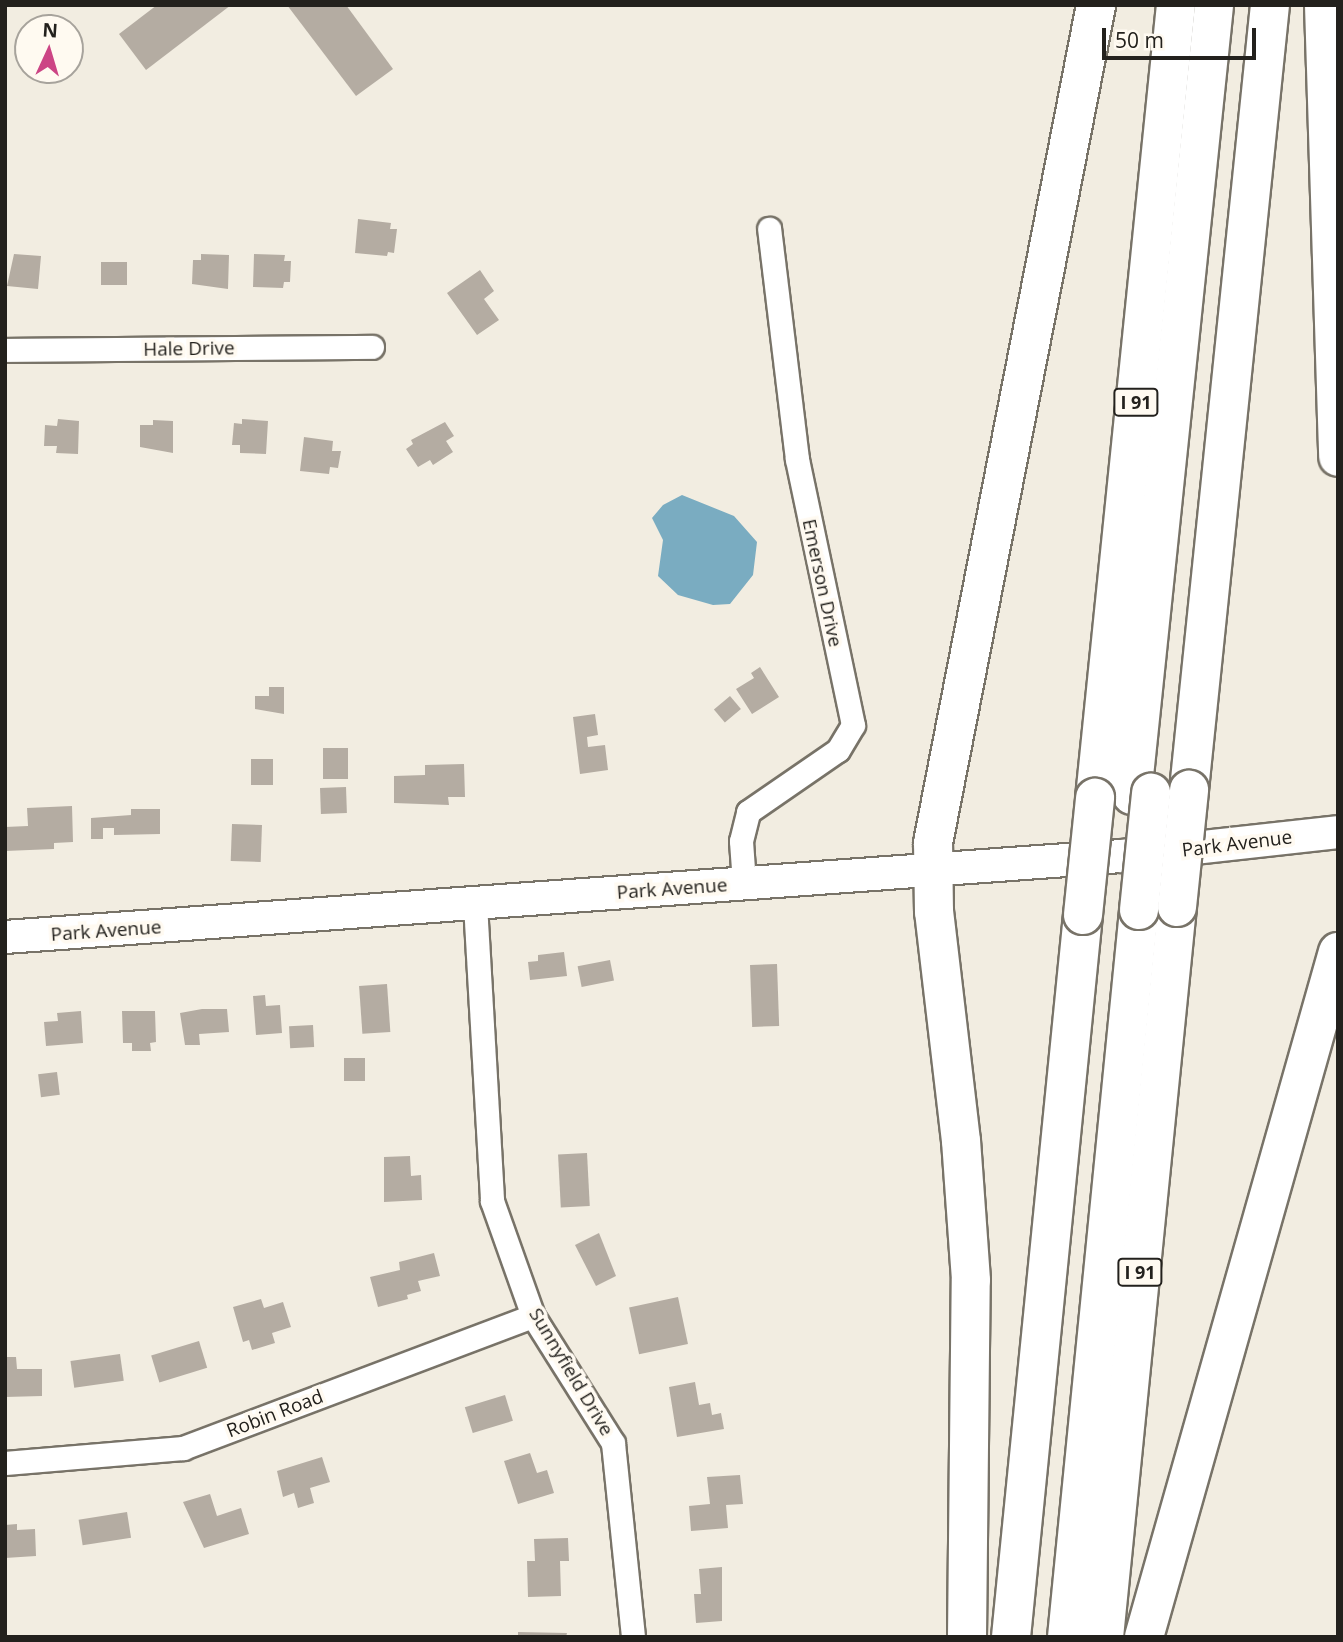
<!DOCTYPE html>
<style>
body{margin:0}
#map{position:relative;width:1343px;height:1642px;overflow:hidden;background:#f2ede1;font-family:"Open Sans",sans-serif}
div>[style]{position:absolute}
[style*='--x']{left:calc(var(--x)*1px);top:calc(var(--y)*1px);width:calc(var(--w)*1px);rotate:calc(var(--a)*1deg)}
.water>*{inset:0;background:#7aacc1}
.building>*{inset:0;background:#b4aca2;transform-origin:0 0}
.roads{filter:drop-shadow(2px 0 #787368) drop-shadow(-2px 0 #787368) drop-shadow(0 2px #787368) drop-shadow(0 -2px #787368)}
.minor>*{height:23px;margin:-11.5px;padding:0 11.5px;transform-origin:11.5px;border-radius:11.5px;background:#fff}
.secondary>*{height:32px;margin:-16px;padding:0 16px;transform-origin:16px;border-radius:16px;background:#fff}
.motorway>*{height:38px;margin:-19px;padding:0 19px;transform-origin:19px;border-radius:19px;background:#fff}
.bridges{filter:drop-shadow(2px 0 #787368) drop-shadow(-2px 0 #787368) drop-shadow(0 2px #787368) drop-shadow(0 -2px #787368)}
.motorway-bridge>*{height:38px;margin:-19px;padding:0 19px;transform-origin:19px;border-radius:19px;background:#fff}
span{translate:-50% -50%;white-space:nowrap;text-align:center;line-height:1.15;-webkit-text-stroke:7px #fffaf1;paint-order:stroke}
.shield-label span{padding:2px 5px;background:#fffaf1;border:2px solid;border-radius:5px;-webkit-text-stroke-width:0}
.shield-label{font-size:18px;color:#23211d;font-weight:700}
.street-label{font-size:19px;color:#23211d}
.frame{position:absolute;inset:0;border:7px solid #23211d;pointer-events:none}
.north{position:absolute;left:14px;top:14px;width:70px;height:70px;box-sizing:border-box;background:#fffaf1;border:2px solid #a7a39c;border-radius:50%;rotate:4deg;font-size:19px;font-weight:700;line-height:28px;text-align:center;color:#23211d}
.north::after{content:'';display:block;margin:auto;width:24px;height:32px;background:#cc4585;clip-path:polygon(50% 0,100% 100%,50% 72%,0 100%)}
.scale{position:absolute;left:1102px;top:28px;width:154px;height:32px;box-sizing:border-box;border:4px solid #23211d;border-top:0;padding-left:9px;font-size:21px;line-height:24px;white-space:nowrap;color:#23211d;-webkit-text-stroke:5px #fffaf1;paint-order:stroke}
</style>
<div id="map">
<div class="water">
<div style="clip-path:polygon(682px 495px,734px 516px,757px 542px,753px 575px,730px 604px,713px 605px,678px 595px,658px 576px,663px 540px,652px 518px,663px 505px)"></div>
</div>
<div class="building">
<div style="clip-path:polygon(157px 5px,231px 5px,146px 70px,119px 34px)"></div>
<div style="clip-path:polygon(287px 5px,346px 5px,393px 69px,356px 96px)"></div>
<div style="clip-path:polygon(358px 219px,391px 223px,390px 229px,397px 229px,394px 253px,388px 252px,387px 256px,355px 253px)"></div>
<div style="clip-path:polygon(14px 254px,41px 256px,38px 289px,7px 286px)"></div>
<div style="clip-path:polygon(201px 254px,229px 255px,228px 289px,192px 284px,193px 260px,201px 260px)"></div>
<div style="clip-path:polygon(254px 254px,285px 255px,284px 261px,291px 261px,290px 282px,284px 282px,283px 288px,253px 287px)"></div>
<div style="left:101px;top:262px;width:26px;height:23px"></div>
<div style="clip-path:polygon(480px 270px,494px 291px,484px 299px,499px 320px,477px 335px,447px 293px)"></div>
<div style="clip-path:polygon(58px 419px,79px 421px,78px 454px,56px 453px,57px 446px,44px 446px,45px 425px,57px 426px)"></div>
<div style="clip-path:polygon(242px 419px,268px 421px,266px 454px,240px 453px,240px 445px,232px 445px,234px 423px,242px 424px)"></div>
<div style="clip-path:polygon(153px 420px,173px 421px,173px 453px,140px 447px,140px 425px,153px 425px)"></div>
<div style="clip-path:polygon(445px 422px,454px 436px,446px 441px,453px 452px,433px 465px,430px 460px,418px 467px,406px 449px,413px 444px,411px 440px)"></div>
<div style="clip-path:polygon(304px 437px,333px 441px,332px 451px,341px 451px,338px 468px,330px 467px,329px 474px,300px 471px)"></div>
<div style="clip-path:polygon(760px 667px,779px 697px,752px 714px,736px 689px,754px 678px,751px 673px)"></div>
<div style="clip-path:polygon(269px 687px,284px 687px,284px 714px,255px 709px,255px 696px,269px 696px)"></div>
<div style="left:730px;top:696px;width:17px;height:21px;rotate:50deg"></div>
<div style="clip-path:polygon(595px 714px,598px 735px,587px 737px,588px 747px,605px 745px,608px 770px,580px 774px,573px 717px)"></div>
<div style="left:323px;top:748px;width:25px;height:31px"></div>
<div style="left:251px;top:759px;width:22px;height:26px"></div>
<div style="clip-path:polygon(464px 764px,465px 797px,448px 797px,449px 805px,394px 803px,394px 776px,425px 775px,425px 765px)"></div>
<div style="left:346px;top:787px;width:26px;height:26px;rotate:88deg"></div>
<div style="clip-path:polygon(72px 806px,73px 842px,54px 843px,54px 849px,5px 851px,5px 827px,28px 826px,27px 808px)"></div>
<div style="clip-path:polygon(131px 809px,160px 809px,160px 834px,114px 835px,114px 828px,103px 828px,103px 839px,91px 839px,91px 818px,131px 815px)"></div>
<div style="left:232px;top:824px;width:30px;height:37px;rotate:2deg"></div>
<div style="clip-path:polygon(564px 952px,567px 976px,530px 980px,528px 962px,538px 961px,538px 955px)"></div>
<div style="left:610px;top:960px;width:21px;height:33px;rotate:79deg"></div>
<div style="left:777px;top:964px;width:62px;height:27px;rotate:88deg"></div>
<div style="left:387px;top:984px;width:48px;height:28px;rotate:86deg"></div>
<div style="clip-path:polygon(265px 995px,266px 1006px,280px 1005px,282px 1033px,256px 1035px,253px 996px)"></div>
<div style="clip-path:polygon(202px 1009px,227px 1009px,229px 1032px,199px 1034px,200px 1045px,185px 1045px,180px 1013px)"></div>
<div style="clip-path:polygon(81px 1011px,83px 1043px,46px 1046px,44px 1022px,58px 1021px,57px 1013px)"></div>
<div style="clip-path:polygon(122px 1011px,155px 1011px,156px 1042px,150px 1043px,151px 1051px,132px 1051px,132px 1043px,123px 1043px)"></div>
<div style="left:313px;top:1025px;width:22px;height:24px;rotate:87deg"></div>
<div style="left:344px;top:1058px;width:21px;height:23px"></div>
<div style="left:57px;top:1072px;width:23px;height:19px;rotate:83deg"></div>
<div style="left:587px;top:1153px;width:53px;height:29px;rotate:87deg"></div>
<div style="clip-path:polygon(410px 1156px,411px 1176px,421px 1175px,422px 1200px,384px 1202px,384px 1157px)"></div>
<div style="clip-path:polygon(599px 1233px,616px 1276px,596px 1286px,575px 1245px)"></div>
<div style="clip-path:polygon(434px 1253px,440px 1276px,418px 1281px,421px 1291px,407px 1295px,408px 1299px,378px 1307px,370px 1277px,400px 1270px,399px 1262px)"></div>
<div style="left:678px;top:1297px;width:48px;height:50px;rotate:78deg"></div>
<div style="clip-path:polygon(261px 1299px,264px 1308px,283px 1302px,291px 1327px,272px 1333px,275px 1343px,252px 1350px,249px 1340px,243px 1342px,233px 1307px)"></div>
<div style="left:199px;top:1341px;width:28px;height:50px;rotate:73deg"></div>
<div style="left:120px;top:1354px;width:27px;height:50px;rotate:82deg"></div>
<div style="clip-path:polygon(5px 1357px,16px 1357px,17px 1369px,42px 1369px,42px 1396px,5px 1397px)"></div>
<div style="clip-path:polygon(695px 1382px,699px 1405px,710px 1403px,712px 1415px,721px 1413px,724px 1429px,677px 1437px,669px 1387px)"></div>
<div style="left:505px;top:1395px;width:27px;height:42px;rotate:73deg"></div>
<div style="clip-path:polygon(530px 1453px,537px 1473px,547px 1470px,554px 1493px,518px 1504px,504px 1461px)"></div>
<div style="clip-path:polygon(322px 1457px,330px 1482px,310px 1488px,314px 1503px,298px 1508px,294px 1493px,283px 1497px,277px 1471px)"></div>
<div style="clip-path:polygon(740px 1475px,743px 1504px,726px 1505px,728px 1528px,691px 1531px,689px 1506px,710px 1504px,707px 1477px)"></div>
<div style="clip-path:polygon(210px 1494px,217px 1516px,241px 1508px,249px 1534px,204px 1548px,183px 1502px)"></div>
<div style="left:127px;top:1512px;width:26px;height:49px;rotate:81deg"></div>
<div style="clip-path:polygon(17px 1524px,17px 1530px,35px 1529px,36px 1556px,5px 1558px,5px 1525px)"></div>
<div style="clip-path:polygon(568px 1538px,569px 1561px,560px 1561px,561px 1596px,528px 1597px,527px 1561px,535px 1561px,534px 1539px)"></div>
<div style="clip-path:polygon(722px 1567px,722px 1621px,696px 1623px,694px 1594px,701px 1594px,699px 1569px)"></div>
<div style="clip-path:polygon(518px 1632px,567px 1633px,566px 1637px,518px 1637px)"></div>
</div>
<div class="roads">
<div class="minor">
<div style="--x:5;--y:350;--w:367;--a:-0.5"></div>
<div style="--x:744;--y:883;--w:42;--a:-94.1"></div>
<div style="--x:741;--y:841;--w:30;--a:-76"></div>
<div style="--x:748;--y:812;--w:109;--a:-34.6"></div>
<div style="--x:838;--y:750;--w:29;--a:-59"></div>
<div style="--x:853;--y:725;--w:272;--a:-101.9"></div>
<div style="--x:797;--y:459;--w:232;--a:-96.9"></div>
<div style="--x:475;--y:904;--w:297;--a:86.7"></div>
<div style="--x:492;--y:1201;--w:122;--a:70.4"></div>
<div style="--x:533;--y:1316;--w:150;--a:57.8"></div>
<div style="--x:613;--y:1443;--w:195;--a:84.1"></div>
<div style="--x:5;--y:1463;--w:179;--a:-4.8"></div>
<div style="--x:183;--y:1448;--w:374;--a:-20.7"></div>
</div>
<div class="secondary">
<div style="--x:5;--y:937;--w:1120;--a:-4.15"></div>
<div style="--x:1122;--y:856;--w:217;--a:-6.3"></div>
</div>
<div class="motorway">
<div style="--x:1324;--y:5;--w:452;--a:88.2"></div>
<div style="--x:1189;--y:790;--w:789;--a:-84.11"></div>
<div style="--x:1132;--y:795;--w:794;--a:-84.07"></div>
<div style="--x:1095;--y:798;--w:797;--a:-84.17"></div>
<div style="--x:967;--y:1637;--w:357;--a:-89.4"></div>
<div style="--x:971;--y:1280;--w:139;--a:-94.1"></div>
<div style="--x:961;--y:1141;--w:231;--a:-96.7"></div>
<div style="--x:934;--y:912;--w:69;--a:-90.8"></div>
<div style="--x:933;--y:843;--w:854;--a:-78.99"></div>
<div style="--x:1011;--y:1637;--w:726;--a:-84.31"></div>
<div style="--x:1067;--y:1637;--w:731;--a:-84.34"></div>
<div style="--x:1104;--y:1637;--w:734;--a:-84.29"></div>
<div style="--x:1144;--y:1637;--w:712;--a:-74.19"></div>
</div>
</div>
<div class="bridges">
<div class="motorway-bridge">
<div style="--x:1177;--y:907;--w:118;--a:-84.1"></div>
<div style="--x:1139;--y:910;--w:118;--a:-84.1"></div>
<div style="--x:1083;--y:915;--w:118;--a:-84.1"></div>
</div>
</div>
<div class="shield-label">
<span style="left:1136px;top:402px">I 91</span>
<span style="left:1140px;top:1272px">I 91</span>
</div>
<div class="street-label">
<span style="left:189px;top:349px;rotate:-1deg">Hale Drive</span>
<span style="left:822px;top:583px;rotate:78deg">Emerson Drive</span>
<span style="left:1237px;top:844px;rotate:-7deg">Park Avenue</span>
<span style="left:672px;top:889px;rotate:-4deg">Park Avenue</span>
<span style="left:106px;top:931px;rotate:-4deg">Park Avenue</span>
<span style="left:571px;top:1372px;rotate:59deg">Sunnyfield Drive</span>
<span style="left:275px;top:1414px;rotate:-21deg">Robin Road</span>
</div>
<div class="frame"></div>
<div class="north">N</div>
<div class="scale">50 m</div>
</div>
